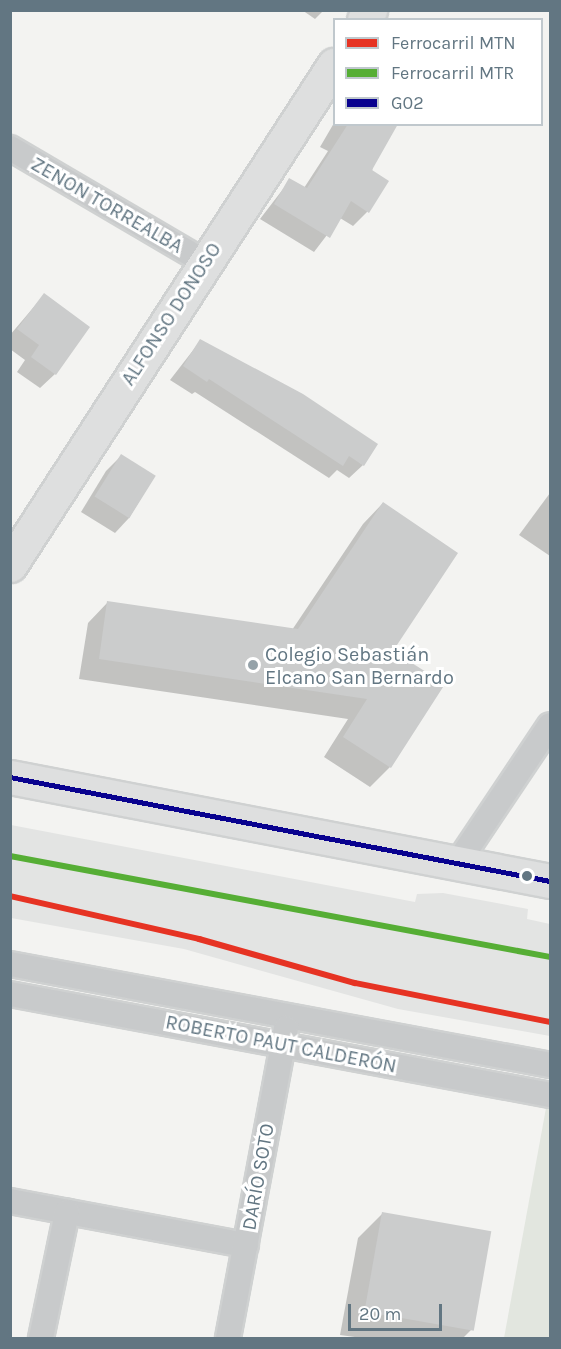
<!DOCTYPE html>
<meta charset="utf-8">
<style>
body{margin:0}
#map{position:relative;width:561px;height:1349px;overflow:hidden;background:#f3f3f1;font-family:Karla,sans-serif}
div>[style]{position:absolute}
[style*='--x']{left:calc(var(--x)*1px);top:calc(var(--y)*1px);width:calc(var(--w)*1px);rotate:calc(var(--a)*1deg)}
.built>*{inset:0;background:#e3e4e3}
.green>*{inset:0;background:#e2e6df}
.shadow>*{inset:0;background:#0003}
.building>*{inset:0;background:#cbcccc;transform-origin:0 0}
.roads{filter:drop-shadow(2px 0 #cfd1d1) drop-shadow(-2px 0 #cfd1d1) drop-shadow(0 2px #cfd1d1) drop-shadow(0 -2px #cfd1d1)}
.street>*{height:24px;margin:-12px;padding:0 12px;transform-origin:12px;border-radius:12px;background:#c8cacb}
.secondary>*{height:33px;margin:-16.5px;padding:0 16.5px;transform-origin:16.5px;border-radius:16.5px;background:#dedfdf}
.bus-1>*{height:4.5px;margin:-2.25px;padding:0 2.25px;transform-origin:2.25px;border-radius:2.25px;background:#09028f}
.rail-1>*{height:6px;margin:-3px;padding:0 3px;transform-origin:3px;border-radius:3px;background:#e63323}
.rail-2>*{height:6px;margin:-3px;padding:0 3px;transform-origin:3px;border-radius:3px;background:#56ae35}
.dots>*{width:16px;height:16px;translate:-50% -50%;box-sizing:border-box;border:3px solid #fff;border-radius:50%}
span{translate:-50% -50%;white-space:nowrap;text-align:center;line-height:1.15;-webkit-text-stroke:6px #fff;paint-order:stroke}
.street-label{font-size:20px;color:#627682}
.poi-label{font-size:20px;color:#627682}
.left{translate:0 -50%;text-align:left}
.frame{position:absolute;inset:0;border:12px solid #627682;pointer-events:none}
.legend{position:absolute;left:333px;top:18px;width:210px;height:108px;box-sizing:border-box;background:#fff;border:2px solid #c0c8cd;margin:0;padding:8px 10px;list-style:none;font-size:18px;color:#627682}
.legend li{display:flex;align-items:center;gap:12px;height:30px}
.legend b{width:30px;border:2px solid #c0c8cd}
.scale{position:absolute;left:348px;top:1304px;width:94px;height:27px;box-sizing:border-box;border:3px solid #627682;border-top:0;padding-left:8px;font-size:18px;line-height:21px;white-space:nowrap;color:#627682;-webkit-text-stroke:4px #fff;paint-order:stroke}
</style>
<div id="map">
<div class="built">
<div style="clip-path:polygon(11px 825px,415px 902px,417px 894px,443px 893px,528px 909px,527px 919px,550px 924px,550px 1036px,398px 1009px,184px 949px,11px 918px)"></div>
</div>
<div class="green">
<div style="clip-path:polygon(546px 1108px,550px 1109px,550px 1338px,504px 1338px)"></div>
</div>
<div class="shadow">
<div style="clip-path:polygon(302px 10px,324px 10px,315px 19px)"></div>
<div style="clip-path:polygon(334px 123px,378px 124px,367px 212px,353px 226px,340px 218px,314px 252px,260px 219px,290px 180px,304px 188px,328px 151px,320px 147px)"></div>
<div style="clip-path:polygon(44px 295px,55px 374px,40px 388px,17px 372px,25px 360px,10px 349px,10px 335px)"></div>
<div style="clip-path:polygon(201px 340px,363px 465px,349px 478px,337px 470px,329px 478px,195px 392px,192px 394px,170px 380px)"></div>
<div style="clip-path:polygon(121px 456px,154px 477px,129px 518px,115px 533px,81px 512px,106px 471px)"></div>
<div style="clip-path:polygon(550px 493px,550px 556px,519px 535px)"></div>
<div style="clip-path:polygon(383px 503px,391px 651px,390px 767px,370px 787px,324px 757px,348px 719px,79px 679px,88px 623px,108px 602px,292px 630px,363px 524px)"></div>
<div style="clip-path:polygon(382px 1214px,471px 1330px,463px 1338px,362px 1338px,340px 1335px,358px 1238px)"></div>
</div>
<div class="building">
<div style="clip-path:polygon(348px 124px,398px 124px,372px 170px,389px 181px,369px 213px,351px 201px,330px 238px,274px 204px,289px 178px,307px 188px)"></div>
<div style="clip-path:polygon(44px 293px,90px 327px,56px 375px,31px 357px,39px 345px,17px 329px)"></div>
<div style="clip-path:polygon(200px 339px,303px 394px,378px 444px,364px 466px,349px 456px,343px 466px,209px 379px,207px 382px,183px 366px)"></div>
<div style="left:121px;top:454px;width:41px;height:50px;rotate:32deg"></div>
<div style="clip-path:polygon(383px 502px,458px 553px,393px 651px,445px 684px,391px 768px,343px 737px,367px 699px,99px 659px,107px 601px,298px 629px)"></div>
<div style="left:382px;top:1212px;width:111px;height:101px;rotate:10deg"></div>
</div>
<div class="roads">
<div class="street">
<div style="--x:10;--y:148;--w:225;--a:30.4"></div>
<div style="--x:457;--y:864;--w:167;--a:-56.2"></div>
<div style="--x:10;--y:964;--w:549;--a:10.59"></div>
<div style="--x:10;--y:994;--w:549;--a:10.59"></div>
<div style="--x:10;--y:1201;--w:240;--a:10.6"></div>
<div style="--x:41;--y:1338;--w:129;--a:-78.3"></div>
<div style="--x:228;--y:1338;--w:315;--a:-79.4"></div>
</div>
<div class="secondary">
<div style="--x:364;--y:20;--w:12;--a:-59"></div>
<div style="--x:10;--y:565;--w:596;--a:-57.06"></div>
<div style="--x:10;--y:777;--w:550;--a:10.9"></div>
</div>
</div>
<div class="bus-1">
<div style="--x:10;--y:777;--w:550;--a:10.9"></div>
</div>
<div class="rail-1">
<div style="--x:10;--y:896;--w:194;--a:12.8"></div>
<div style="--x:199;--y:939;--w:162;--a:15.8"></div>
<div style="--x:355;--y:983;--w:199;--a:11.3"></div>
</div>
<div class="rail-2">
<div style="--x:10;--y:856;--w:549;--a:10.59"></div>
</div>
<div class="dots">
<div style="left:253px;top:665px;background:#95a2a9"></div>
<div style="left:527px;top:876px;background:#627682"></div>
</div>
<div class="street-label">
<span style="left:107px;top:205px;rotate:30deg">ZENON TORREALBA</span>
<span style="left:171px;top:314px;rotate:-57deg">ALFONSO DONOSO</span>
<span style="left:281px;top:1044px;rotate:11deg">ROBERTO PAUT CALDERÓN</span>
<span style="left:258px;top:1177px;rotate:-80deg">DARÍO SOTO</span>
</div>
<div class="poi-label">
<span class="left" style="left:265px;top:666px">Colegio Sebastián<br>Elcano San Bernardo</span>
</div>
<div class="frame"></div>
<ul class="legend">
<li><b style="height:8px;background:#e63323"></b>Ferrocarril MTN</li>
<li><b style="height:8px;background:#56ae35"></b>Ferrocarril MTR</li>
<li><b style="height:8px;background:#09028f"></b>G02</li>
</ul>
<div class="scale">20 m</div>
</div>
